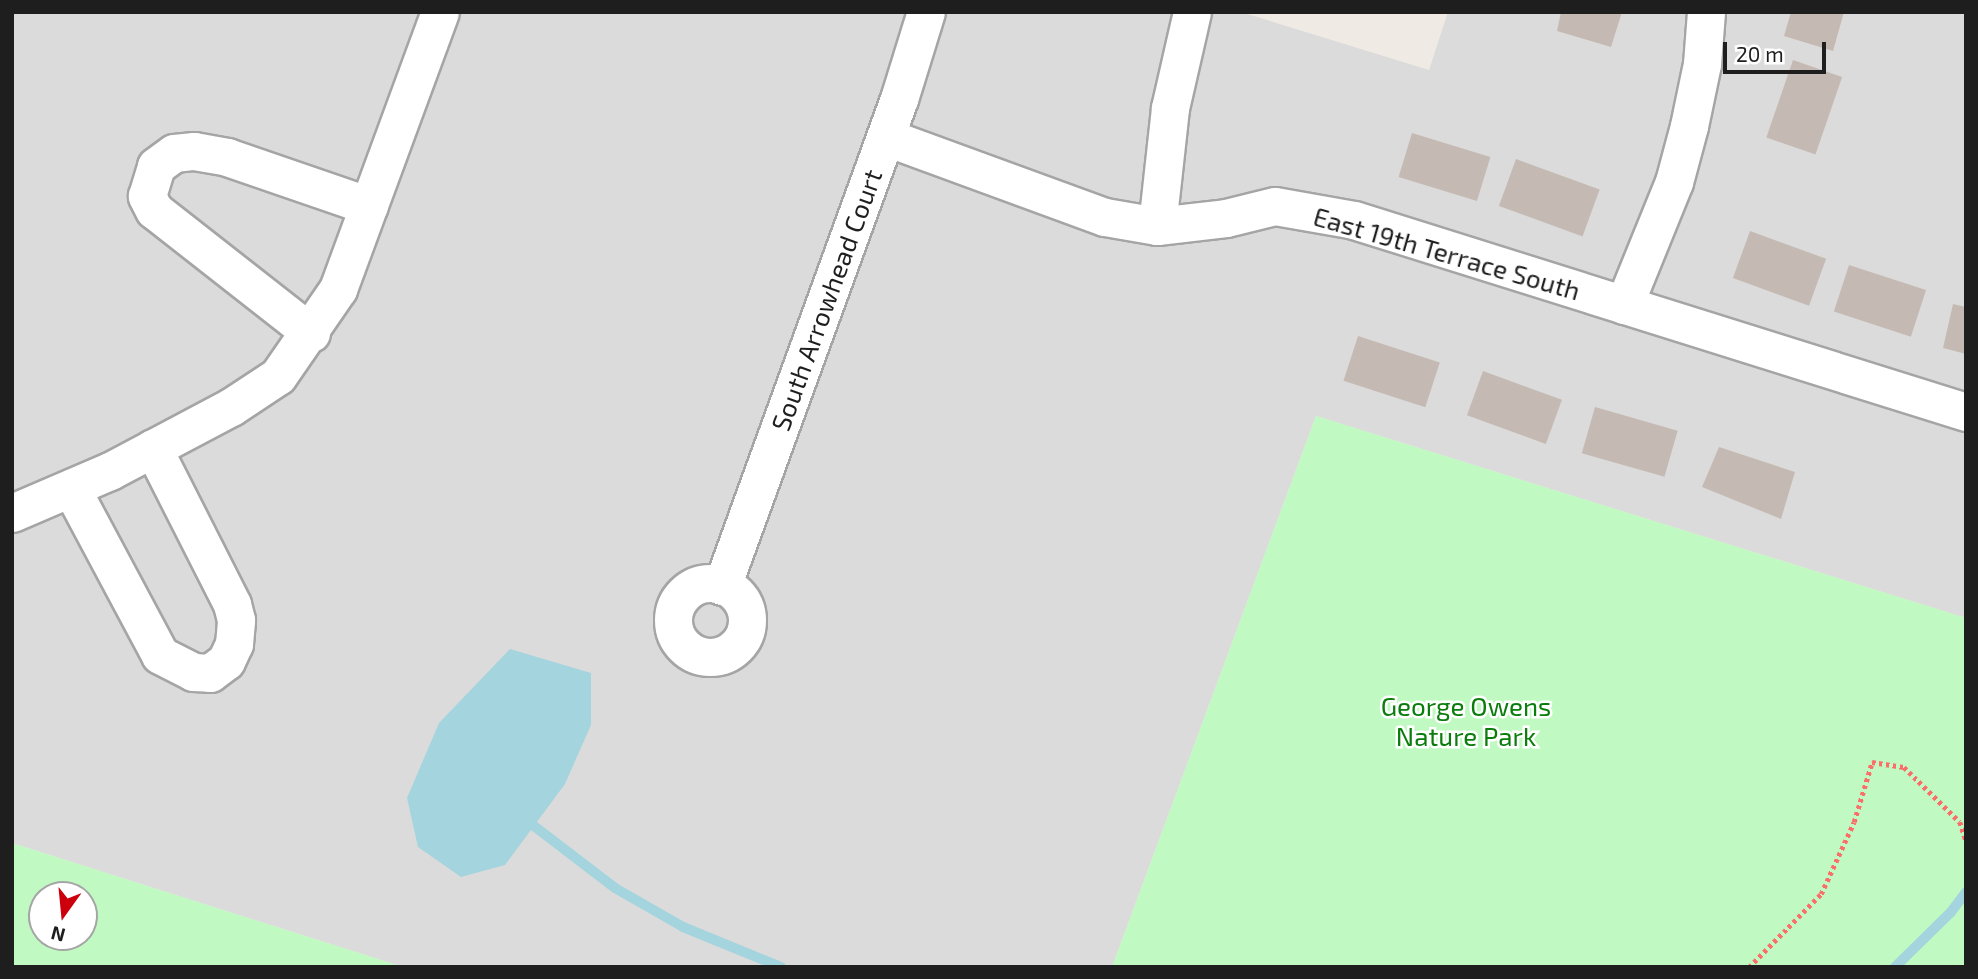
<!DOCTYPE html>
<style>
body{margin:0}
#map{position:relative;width:1978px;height:979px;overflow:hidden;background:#efebe4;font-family:"Exo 2",sans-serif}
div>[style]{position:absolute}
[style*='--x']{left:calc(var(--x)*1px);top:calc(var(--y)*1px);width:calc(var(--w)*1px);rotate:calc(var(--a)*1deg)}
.residential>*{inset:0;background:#dcdbdb}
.park>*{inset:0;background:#c0f9c1}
.water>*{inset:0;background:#a4d4dd}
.stream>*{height:10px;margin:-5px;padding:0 5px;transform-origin:5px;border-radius:5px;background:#a4d4dd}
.building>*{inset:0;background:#c4bab3;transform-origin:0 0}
.path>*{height:4.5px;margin-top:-2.25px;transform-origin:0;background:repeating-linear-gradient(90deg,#fa6f6a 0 3.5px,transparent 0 7px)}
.roads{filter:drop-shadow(2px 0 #a5a5a5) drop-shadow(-2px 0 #a5a5a5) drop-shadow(0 2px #a5a5a5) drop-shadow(0 -2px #a5a5a5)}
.minor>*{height:37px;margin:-18.5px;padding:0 18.5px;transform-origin:18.5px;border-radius:18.5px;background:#fff}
.minor>.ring{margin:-18.5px;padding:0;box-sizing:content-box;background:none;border:37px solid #fff;border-radius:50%}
span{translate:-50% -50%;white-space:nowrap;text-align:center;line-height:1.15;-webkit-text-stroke:5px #fff;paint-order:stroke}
.street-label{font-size:26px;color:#1e1e1e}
.park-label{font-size:26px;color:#0b7d0d}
.frame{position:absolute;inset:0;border:14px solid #1e1e1e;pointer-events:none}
.north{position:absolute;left:28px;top:881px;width:70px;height:70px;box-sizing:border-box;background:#fff;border:2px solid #a5a5a5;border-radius:50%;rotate:195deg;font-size:19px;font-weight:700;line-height:28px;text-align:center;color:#1e1e1e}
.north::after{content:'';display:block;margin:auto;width:24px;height:32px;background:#cc000d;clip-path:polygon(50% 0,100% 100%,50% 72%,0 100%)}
.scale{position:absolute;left:1723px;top:42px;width:103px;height:32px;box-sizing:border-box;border:4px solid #1e1e1e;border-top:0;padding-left:9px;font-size:21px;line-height:24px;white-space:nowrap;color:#1e1e1e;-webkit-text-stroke:5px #fff;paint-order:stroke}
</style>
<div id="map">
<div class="residential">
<div style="clip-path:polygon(12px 12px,1241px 12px,1429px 70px,1448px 12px,1966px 12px,1966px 618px,1316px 416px,1112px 967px,403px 967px,12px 843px)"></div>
</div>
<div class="park">
<div style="clip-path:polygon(1316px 416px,1966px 618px,1966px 967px,1112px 967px)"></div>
<div style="clip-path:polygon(evenodd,12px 843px,403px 967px,12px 967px,12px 843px,42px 895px,84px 895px,84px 937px,42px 937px,42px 895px)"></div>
</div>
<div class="water">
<div style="clip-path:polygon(510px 649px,591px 673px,591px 725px,565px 784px,505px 865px,461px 877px,418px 847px,407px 798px,439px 723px)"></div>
</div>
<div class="stream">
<div style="--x:534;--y:826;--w:102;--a:37.4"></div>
<div style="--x:615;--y:888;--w:78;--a:29.8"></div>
<div style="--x:683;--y:927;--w:106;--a:22.2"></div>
<div style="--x:1895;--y:967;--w:78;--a:-44.5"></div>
<div style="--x:1951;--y:912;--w:25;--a:-53"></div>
</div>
<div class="building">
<div style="clip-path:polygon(1561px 12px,1622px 12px,1611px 47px,1557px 31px)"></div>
<div style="clip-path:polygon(1791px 12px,1844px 12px,1833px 51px,1784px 36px)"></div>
<div style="left:1793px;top:60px;width:52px;height:82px;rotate:19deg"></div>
<div style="left:1412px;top:133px;width:82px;height:46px;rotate:17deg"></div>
<div style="left:1516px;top:159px;width:89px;height:50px;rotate:20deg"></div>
<div style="left:1750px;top:231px;width:81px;height:50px;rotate:20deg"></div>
<div style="left:1849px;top:265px;width:81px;height:49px;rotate:18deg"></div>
<div style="clip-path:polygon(1953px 304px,1966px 307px,1966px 354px,1943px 348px)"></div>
<div style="left:1358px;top:336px;width:86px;height:47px;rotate:18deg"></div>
<div style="left:1483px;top:371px;width:84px;height:47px;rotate:20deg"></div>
<div style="left:1595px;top:407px;width:86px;height:48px;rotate:16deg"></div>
<div style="clip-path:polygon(1719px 447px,1795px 472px,1781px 519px,1702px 487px)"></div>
</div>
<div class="path">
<div style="--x:1749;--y:967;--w:103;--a:-45.4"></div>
<div style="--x:1821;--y:894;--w:79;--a:-65.4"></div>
<div style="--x:1854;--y:822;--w:63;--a:-73.3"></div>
<div style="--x:1872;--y:762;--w:32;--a:9"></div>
<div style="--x:1904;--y:767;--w:78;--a:44.5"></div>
<div style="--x:1960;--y:822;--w:19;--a:72"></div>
</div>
<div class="roads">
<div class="minor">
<div style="--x:886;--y:137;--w:233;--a:20.1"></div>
<div style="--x:1105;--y:217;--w:53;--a:9.8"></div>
<div style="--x:1157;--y:226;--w:69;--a:-6.6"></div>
<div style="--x:1226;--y:218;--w:50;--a:-13.8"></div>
<div style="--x:1275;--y:206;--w:80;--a:10"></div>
<div style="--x:1354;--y:220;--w:641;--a:17.42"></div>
<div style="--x:1157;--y:226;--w:119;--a:-83.7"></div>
<div style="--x:1170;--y:108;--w:98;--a:-77.1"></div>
<div style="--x:1624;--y:305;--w:133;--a:-67.9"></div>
<div style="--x:1674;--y:182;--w:58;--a:-75"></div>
<div style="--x:1689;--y:126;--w:63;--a:-78.2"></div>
<div style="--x:1702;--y:64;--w:52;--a:-85.6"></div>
<div style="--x:311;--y:333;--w:199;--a:-141.9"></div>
<div style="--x:154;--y:210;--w:16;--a:-117"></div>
<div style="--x:147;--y:196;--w:31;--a:-73"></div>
<div style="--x:156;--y:166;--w:22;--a:-36"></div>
<div style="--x:174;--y:153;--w:20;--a:-6"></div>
<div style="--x:194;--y:151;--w:34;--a:10"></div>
<div style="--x:227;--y:157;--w:150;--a:19"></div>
<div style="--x:71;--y:488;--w:189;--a:61.9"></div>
<div style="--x:160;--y:655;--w:37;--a:27"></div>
<div style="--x:193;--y:672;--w:17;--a:3"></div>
<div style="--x:210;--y:673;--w:20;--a:-37"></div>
<div style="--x:226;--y:661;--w:19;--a:-65"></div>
<div style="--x:234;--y:644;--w:24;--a:-85"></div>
<div style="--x:236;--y:620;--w:16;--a:-104"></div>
<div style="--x:232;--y:604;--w:175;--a:-116.9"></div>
<div style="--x:12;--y:513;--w:107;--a:-23.2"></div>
<div style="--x:110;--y:471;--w:137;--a:-27.9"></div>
<div style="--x:231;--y:407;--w:56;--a:-33.4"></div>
<div style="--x:278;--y:376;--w:106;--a:-55.4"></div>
<div style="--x:338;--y:289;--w:295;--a:-69.8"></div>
<div class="ring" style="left:673px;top:583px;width:37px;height:37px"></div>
<div style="--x:722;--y:586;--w:518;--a:-70.03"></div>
<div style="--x:899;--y:99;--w:91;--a:-72.8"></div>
</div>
</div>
<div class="street-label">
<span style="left:1447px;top:253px;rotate:16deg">East 19th Terrace South</span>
<span style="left:826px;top:300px;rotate:-70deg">South Arrowhead Court</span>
</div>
<div class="park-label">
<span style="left:1466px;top:721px">George Owens<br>Nature Park</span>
</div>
<div class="frame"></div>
<div class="north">N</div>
<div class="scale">20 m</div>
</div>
